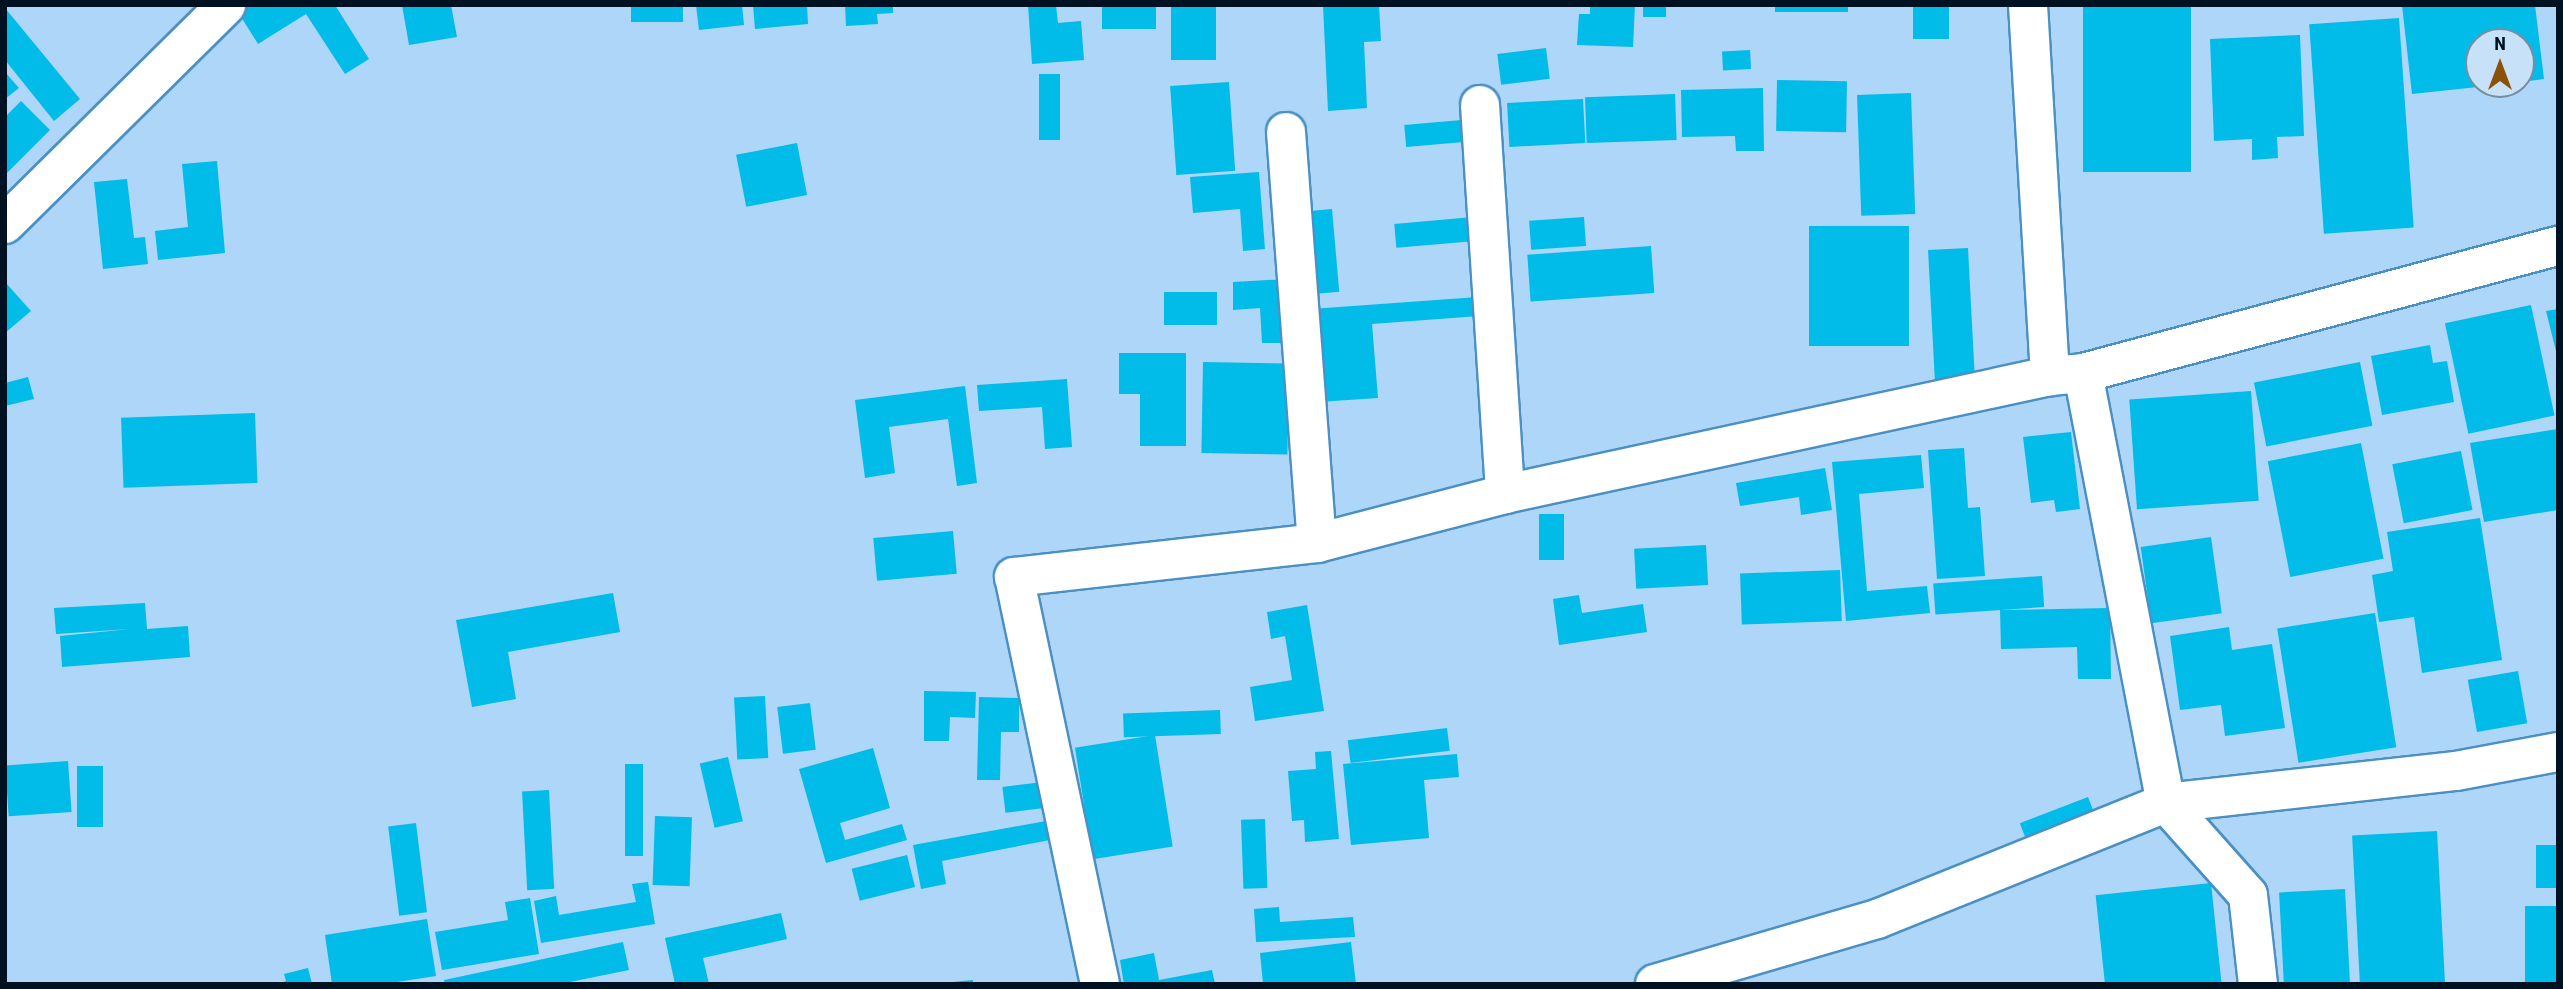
<!DOCTYPE html>
<style>
body{margin:0}
#map{position:relative;width:2563px;height:989px;overflow:hidden;background:#add6f8;font-family:"Roboto Condensed",sans-serif}
div>[style]{position:absolute}
[style*='--x']{left:calc(var(--x)*1px);top:calc(var(--y)*1px);width:calc(var(--w)*1px);rotate:calc(var(--a)*1deg)}
.building>*{inset:0;background:#01bbe9;transform-origin:0 0}
.roads{filter:drop-shadow(2px 0 #4a90c5) drop-shadow(-2px 0 #4a90c5) drop-shadow(0 2px #4a90c5) drop-shadow(0 -2px #4a90c5)}
.minor>*{height:38px;margin:-19px;padding:0 19px;transform-origin:19px;border-radius:19px;background:#fff}
span{translate:-50% -50%;white-space:nowrap;text-align:center;line-height:1.15;-webkit-text-stroke:6px #c6e1f8;paint-order:stroke}
.frame{position:absolute;inset:0;border:7px solid #001222;pointer-events:none}
.north{position:absolute;left:2465px;top:28px;width:70px;height:70px;box-sizing:border-box;background:#c6e1f8;border:2px solid #778ea2;border-radius:50%;rotate:0deg;font-size:19px;font-weight:700;line-height:28px;text-align:center;color:#001222}
.north::after{content:'';display:block;margin:auto;width:24px;height:32px;background:#8b5109;clip-path:polygon(50% 0,100% 100%,50% 72%,0 100%)}
</style>
<div id="map">
<div class="building">
<div style="clip-path:polygon(248px 5px,335px 5px,369px 59px,345px 74px,306px 14px,258px 44px,238px 12px)"></div>
<div style="clip-path:polygon(402px 5px,451px 5px,457px 37px,409px 45px)"></div>
<div style="left:631px;top:5px;width:52px;height:17px"></div>
<div style="clip-path:polygon(696px 5px,742px 5px,744px 25px,699px 30px)"></div>
<div style="clip-path:polygon(753px 5px,807px 5px,808px 24px,755px 29px)"></div>
<div style="clip-path:polygon(845px 5px,893px 5px,893px 13px,877px 14px,878px 24px,846px 26px)"></div>
<div style="clip-path:polygon(1028px 5px,1056px 5px,1058px 23px,1081px 21px,1084px 60px,1032px 64px)"></div>
<div style="left:1102px;top:5px;width:54px;height:24px"></div>
<div style="left:1171px;top:5px;width:45px;height:55px"></div>
<div style="clip-path:polygon(1323px 5px,1379px 5px,1381px 41px,1364px 42px,1367px 108px,1328px 111px)"></div>
<div style="clip-path:polygon(1590px 5px,1635px 5px,1633px 47px,1577px 45px,1579px 14px,1590px 14px)"></div>
<div style="left:1643px;top:5px;width:23px;height:12px"></div>
<div style="left:1775px;top:5px;width:73px;height:7px"></div>
<div style="left:1913px;top:5px;width:36px;height:34px"></div>
<div style="left:2083px;top:5px;width:108px;height:167px"></div>
<div style="clip-path:polygon(2402px 5px,2535px 5px,2544px 79px,2521px 82px,2521px 42px,2479px 42px,2479px 84px,2487px 86px,2412px 94px)"></div>
<div style="clip-path:polygon(5px 8px,80px 99px,54px 121px,5px 60px)"></div>
<div style="left:2399px;top:18px;width:210px;height:90px;rotate:86deg"></div>
<div style="clip-path:polygon(2300px 35px,2304px 136px,2277px 137px,2278px 158px,2252px 160px,2252px 139px,2214px 141px,2210px 39px)"></div>
<div style="left:1546px;top:48px;width:31px;height:49px;rotate:83deg"></div>
<div style="left:1750px;top:50px;width:19px;height:28px;rotate:87deg"></div>
<div style="clip-path:polygon(5px 72px,19px 88px,5px 99px)"></div>
<div style="left:1039px;top:74px;width:21px;height:66px"></div>
<div style="left:1777px;top:80px;width:70px;height:51px;rotate:1deg"></div>
<div style="left:1229px;top:82px;width:89px;height:59px;rotate:86deg"></div>
<div style="clip-path:polygon(1763px 88px,1764px 151px,1736px 151px,1735px 136px,1682px 137px,1681px 90px)"></div>
<div style="left:1911px;top:93px;width:121px;height:54px;rotate:88deg"></div>
<div style="left:1675px;top:94px;width:46px;height:90px;rotate:88deg"></div>
<div style="left:1583px;top:99px;width:44px;height:76px;rotate:87deg"></div>
<div style="clip-path:polygon(21px 101px,50px 130px,5px 175px,5px 117px)"></div>
<div style="left:1473px;top:119px;width:22px;height:69px;rotate:85deg"></div>
<div style="left:797px;top:143px;width:53px;height:62px;rotate:79deg"></div>
<div style="clip-path:polygon(217px 161px,225px 253px,158px 260px,155px 231px,188px 227px,182px 164px)"></div>
<div style="clip-path:polygon(1259px 172px,1265px 249px,1243px 251px,1240px 209px,1193px 213px,1190px 177px)"></div>
<div style="clip-path:polygon(127px 179px,134px 238px,145px 237px,148px 264px,103px 269px,94px 182px)"></div>
<div style="left:1332px;top:209px;width:83px;height:31px;rotate:85deg"></div>
<div style="left:1473px;top:217px;width:24px;height:79px;rotate:85deg"></div>
<div style="left:1584px;top:217px;width:29px;height:55px;rotate:86deg"></div>
<div style="left:1909px;top:226px;width:120px;height:100px;rotate:90deg"></div>
<div style="left:1651px;top:246px;width:47px;height:124px;rotate:86deg"></div>
<div style="left:1968px;top:248px;width:133px;height:40px;rotate:87deg"></div>
<div style="clip-path:polygon(1288px 279px,1290px 343px,1262px 343px,1260px 308px,1233px 310px,1233px 282px)"></div>
<div style="clip-path:polygon(5px 282px,31px 311px,5px 333px)"></div>
<div style="left:1164px;top:292px;width:53px;height:33px"></div>
<div style="clip-path:polygon(1478px 297px,1479px 316px,1372px 324px,1378px 398px,1318px 402px,1311px 309px)"></div>
<div style="left:2531px;top:305px;width:113px;height:88px;rotate:78deg"></div>
<div style="clip-path:polygon(2558px 309px,2558px 355px,2557px 355px,2546px 311px)"></div>
<div style="clip-path:polygon(2430px 345px,2433px 363px,2447px 361px,2454px 402px,2382px 415px,2371px 356px)"></div>
<div style="clip-path:polygon(1119px 353px,1186px 353px,1186px 446px,1140px 446px,1140px 394px,1119px 394px)"></div>
<div style="left:1203px;top:362px;width:86px;height:91px;rotate:1deg"></div>
<div style="left:2360px;top:362px;width:65px;height:108px;rotate:79deg"></div>
<div style="clip-path:polygon(28px 377px,34px 399px,5px 406px,5px 383px)"></div>
<div style="clip-path:polygon(1067px 379px,1072px 447px,1045px 449px,1042px 407px,979px 411px,977px 385px)"></div>
<div style="clip-path:polygon(965px 386px,977px 483px,957px 486px,948px 419px,889px 427px,895px 473px,865px 478px,855px 400px)"></div>
<div style="left:2251px;top:391px;width:110px;height:122px;rotate:86deg"></div>
<div style="left:255px;top:413px;width:70px;height:134px;rotate:88deg"></div>
<div style="clip-path:polygon(2558px 429px,2558px 510px,2484px 522px,2470px 443px)"></div>
<div style="clip-path:polygon(2071px 432px,2080px 509px,2056px 512px,2054px 500px,2031px 503px,2023px 437px)"></div>
<div style="left:2361px;top:443px;width:118px;height:95px;rotate:79deg"></div>
<div style="clip-path:polygon(1964px 448px,1968px 508px,1980px 507px,1985px 576px,1937px 579px,1928px 450px)"></div>
<div style="left:2461px;top:451px;width:60px;height:70px;rotate:79deg"></div>
<div style="clip-path:polygon(1921px 455px,1924px 488px,1859px 494px,1867px 591px,1927px 586px,1930px 613px,1846px 621px,1832px 462px)"></div>
<div style="clip-path:polygon(1825px 468px,1832px 510px,1801px 515px,1799px 497px,1740px 506px,1736px 483px)"></div>
<div style="left:1539px;top:514px;width:25px;height:46px"></div>
<div style="clip-path:polygon(2480px 518px,2502px 660px,2422px 673px,2414px 617px,2379px 622px,2372px 575px,2393px 571px,2387px 532px)"></div>
<div style="left:953px;top:531px;width:43px;height:80px;rotate:85deg"></div>
<div style="left:2211px;top:537px;width:77px;height:71px;rotate:82deg"></div>
<div style="left:1706px;top:545px;width:40px;height:72px;rotate:87deg"></div>
<div style="left:1840px;top:570px;width:51px;height:100px;rotate:88deg"></div>
<div style="left:2042px;top:576px;width:31px;height:109px;rotate:86deg"></div>
<div style="clip-path:polygon(613px 593px,620px 632px,508px 652px,516px 699px,472px 707px,456px 620px)"></div>
<div style="clip-path:polygon(1579px 595px,1582px 613px,1643px 604px,1647px 632px,1559px 645px,1553px 599px)"></div>
<div style="clip-path:polygon(145px 603px,147px 629px,188px 626px,190px 657px,62px 667px,60px 636px,130px 629px,56px 634px,54px 608px)"></div>
<div style="clip-path:polygon(1307px 605px,1324px 711px,1255px 721px,1250px 687px,1292px 680px,1285px 636px,1271px 639px,1267px 612px)"></div>
<div style="clip-path:polygon(2110px 608px,2111px 679px,2078px 679px,2077px 647px,2001px 649px,2000px 610px)"></div>
<div style="left:2375px;top:613px;width:136px;height:99px;rotate:81deg"></div>
<div style="clip-path:polygon(2229px 627px,2232px 650px,2272px 644px,2285px 728px,2225px 736px,2221px 705px,2180px 710px,2170px 636px)"></div>
<div style="left:2518px;top:671px;width:53px;height:51px;rotate:80deg"></div>
<div style="clip-path:polygon(924px 691px,976px 692px,975px 718px,950px 717px,949px 741px,924px 741px)"></div>
<div style="left:765px;top:696px;width:62px;height:31px;rotate:87deg"></div>
<div style="clip-path:polygon(979px 697px,1019px 698px,1019px 732px,1001px 732px,1000px 780px,977px 780px)"></div>
<div style="left:810px;top:703px;width:47px;height:33px;rotate:83deg"></div>
<div style="left:1220px;top:710px;width:24px;height:97px;rotate:88deg"></div>
<div style="left:1447px;top:728px;width:23px;height:100px;rotate:83deg"></div>
<div style="left:1155px;top:735px;width:113px;height:81px;rotate:81deg"></div>
<div style="clip-path:polygon(873px 748px,890px 808px,840px 823px,845px 840px,902px 824px,907px 840px,826px 863px,799px 769px)"></div>
<div style="clip-path:polygon(1331px 751px,1339px 839px,1305px 842px,1304px 820px,1292px 821px,1288px 771px,1316px 769px,1315px 752px)"></div>
<div style="clip-path:polygon(1457px 754px,1459px 777px,1424px 780px,1429px 838px,1351px 845px,1343px 764px)"></div>
<div style="left:728px;top:757px;width:66px;height:29px;rotate:77deg"></div>
<div style="left:68px;top:761px;width:51px;height:63px;rotate:86deg"></div>
<div style="left:625px;top:764px;width:18px;height:92px"></div>
<div style="left:77px;top:766px;width:26px;height:61px"></div>
<div style="left:1051px;top:781px;width:26px;height:49px;rotate:83deg"></div>
<div style="left:549px;top:790px;width:99px;height:27px;rotate:87deg"></div>
<div style="left:2088px;top:797px;width:19px;height:73px;rotate:69deg"></div>
<div style="left:655px;top:816px;width:37px;height:69px;rotate:2deg"></div>
<div style="left:1265px;top:819px;width:69px;height:24px;rotate:88deg"></div>
<div style="clip-path:polygon(1046px 821px,1050px 840px,942px 861px,946px 884px,921px 889px,913px 845px)"></div>
<div style="left:416px;top:823px;width:90px;height:28px;rotate:83deg"></div>
<div style="left:2437px;top:831px;width:153px;height:85px;rotate:87deg"></div>
<div style="left:2558px;top:845px;width:43px;height:22px;rotate:90deg"></div>
<div style="left:907px;top:855px;width:33px;height:57px;rotate:76deg"></div>
<div style="clip-path:polygon(648px 882px,655px 924px,541px 943px,534px 901px,556px 896px,559px 915px,636px 902px,632px 884px)"></div>
<div style="left:2211px;top:883px;width:102px;height:116px;rotate:84deg"></div>
<div style="left:2345px;top:889px;width:95px;height:66px;rotate:87deg"></div>
<div style="clip-path:polygon(530px 898px,539px 954px,442px 970px,435px 932px,508px 920px,505px 902px)"></div>
<div style="left:2558px;top:906px;width:78px;height:33px;rotate:90deg"></div>
<div style="clip-path:polygon(1279px 907px,1280px 922px,1353px 917px,1355px 937px,1256px 942px,1254px 909px)"></div>
<div style="clip-path:polygon(781px 913px,787px 939px,703px 958px,709px 984px,675px 984px,665px 938px)"></div>
<div style="clip-path:polygon(427px 919px,436px 976px,384px 984px,332px 984px,325px 935px)"></div>
<div style="clip-path:polygon(623px 942px,629px 970px,560px 984px,445px 984px,444px 980px)"></div>
<div style="clip-path:polygon(1351px 942px,1356px 984px,1263px 984px,1260px 953px)"></div>
<div style="clip-path:polygon(1154px 953px,1159px 980px,1212px 970px,1215px 984px,1124px 984px,1120px 960px)"></div>
<div style="clip-path:polygon(308px 968px,312px 984px,279px 984px,286px 981px,284px 974px)"></div>
<div style="clip-path:polygon(973px 980px,973px 984px,952px 984px,952px 982px)"></div>
</div>
<div class="roads">
<div class="minor">
<div style="--x:2028;--y:5;--w:372;--a:86.6"></div>
<div style="--x:1480;--y:105;--w:390;--a:86.3"></div>
<div style="--x:1286;--y:132;--w:412;--a:85.7"></div>
<div style="--x:5;--y:224;--w:311;--a:-44.7"></div>
<div style="--x:2083;--y:373;--w:438;--a:79.1"></div>
<div style="--x:2166;--y:803;--w:123;--a:48.3"></div>
<div style="--x:2248;--y:895;--w:90;--a:83.6"></div>
<div style="--x:1100;--y:984;--w:416;--a:-101.9"></div>
<div style="--x:1014;--y:577;--w:305;--a:-6.4"></div>
<div style="--x:1317;--y:543;--w:194;--a:-14.6"></div>
<div style="--x:1505;--y:494;--w:558;--a:-12.22"></div>
<div style="--x:2050;--y:376;--w:33;--a:-5"></div>
<div style="--x:2083;--y:373;--w:492;--a:-15"></div>
<div style="--x:1655;--y:984;--w:231;--a:-16.3"></div>
<div style="--x:1877;--y:919;--w:311;--a:-21.9"></div>
<div style="--x:2166;--y:803;--w:292;--a:-6.3"></div>
<div style="--x:2456;--y:771;--w:104;--a:-10.6"></div>
</div>
</div>
<div class="frame"></div>
<div class="north">N</div>
</div>
